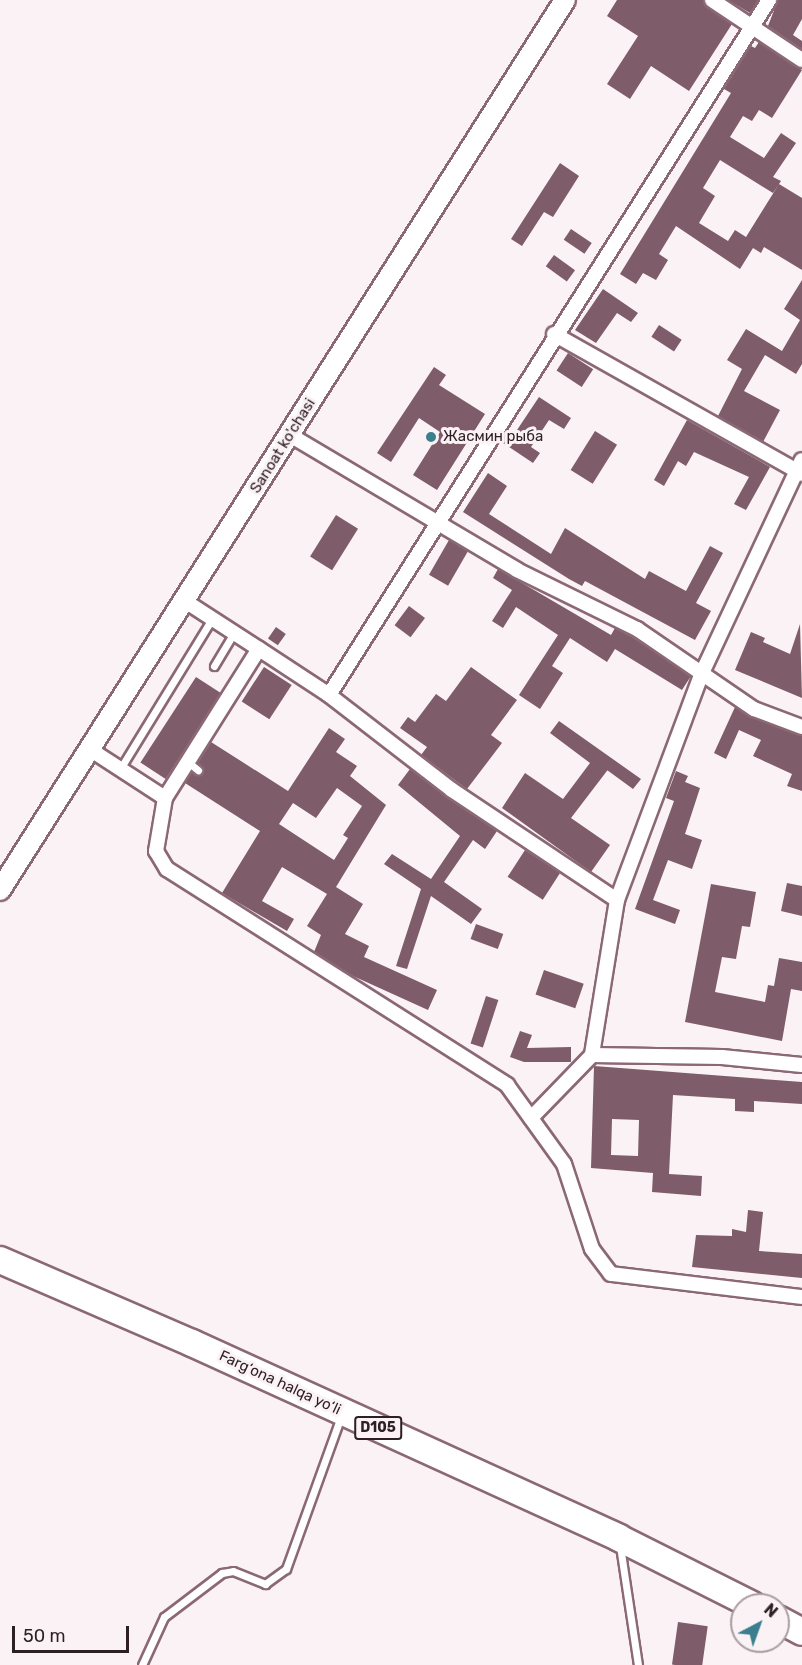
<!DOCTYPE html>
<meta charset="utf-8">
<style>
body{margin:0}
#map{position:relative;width:802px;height:1665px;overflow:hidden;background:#fbf2f5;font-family:Rubik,sans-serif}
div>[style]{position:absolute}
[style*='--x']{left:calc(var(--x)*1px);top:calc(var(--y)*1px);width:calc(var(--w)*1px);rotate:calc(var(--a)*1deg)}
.building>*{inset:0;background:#7e5c69;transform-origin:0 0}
.roads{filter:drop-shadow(2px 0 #8b6875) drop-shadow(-2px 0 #8b6875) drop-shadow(0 2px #8b6875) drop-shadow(0 -2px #8b6875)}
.lane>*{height:7px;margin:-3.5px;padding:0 3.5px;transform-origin:3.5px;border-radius:3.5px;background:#fff}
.street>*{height:14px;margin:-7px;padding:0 7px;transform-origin:7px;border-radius:7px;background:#fff}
.secondary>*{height:20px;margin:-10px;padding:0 10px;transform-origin:10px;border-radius:10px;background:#fff}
.highway>*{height:26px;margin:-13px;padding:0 13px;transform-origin:13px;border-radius:13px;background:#fff}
.dots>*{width:16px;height:16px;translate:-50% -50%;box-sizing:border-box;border:3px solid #fbf2f5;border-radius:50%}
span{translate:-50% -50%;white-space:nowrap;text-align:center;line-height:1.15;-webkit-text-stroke:6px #fbf2f5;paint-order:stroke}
.shield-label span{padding:2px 4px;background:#fbf2f5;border:2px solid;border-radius:4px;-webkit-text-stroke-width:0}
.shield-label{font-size:14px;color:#2d1f24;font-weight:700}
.poi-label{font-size:15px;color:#2d1f24}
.left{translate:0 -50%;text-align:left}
.street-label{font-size:15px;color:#2d1f24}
.north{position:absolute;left:730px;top:1593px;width:60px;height:60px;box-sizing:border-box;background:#fbf2f5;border:2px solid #a99ea1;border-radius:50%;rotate:41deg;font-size:16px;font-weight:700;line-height:24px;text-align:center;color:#2d1f24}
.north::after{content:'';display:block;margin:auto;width:21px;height:27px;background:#3b7f8e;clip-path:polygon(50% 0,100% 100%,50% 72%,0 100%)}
.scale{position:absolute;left:12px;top:1626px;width:117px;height:27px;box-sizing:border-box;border:3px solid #2d1f24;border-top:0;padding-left:8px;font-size:18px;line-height:21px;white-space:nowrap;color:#2d1f24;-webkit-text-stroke:4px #fbf2f5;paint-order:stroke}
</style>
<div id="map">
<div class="building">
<div style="clip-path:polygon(617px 0,703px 0,707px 7px,732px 24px,689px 91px,651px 66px,630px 99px,607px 84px,638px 36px,607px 16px)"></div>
<div style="clip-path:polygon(728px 0,758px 0,750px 13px)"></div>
<div style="clip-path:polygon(778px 0,802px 0,802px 19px,793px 35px,802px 41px,802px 49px,768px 26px)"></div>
<div style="clip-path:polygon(759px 42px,802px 70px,772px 118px,759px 110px,752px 121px,743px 116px,730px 137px,764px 158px,781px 133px,796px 143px,773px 177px,781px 181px,773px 193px,720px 160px,703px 188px,715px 196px,699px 223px,728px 241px,735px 230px,746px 237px,779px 184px,802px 198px,802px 270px,764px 247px,761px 253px,753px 248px,740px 269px,676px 226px,659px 254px,668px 260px,656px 280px,643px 273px,636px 284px,620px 274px,731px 93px,724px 89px,751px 46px,755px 48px)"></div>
<div style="clip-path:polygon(560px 163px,579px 176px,553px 217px,544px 212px,522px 246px,511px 239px)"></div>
<div style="left:571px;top:229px;width:25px;height:13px;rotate:34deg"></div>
<div style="left:554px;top:255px;width:26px;height:14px;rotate:36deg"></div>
<div style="clip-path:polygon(802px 280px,802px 364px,796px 374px,765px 355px,744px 391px,780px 410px,763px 442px,718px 416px,742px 369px,727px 360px,746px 329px,782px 351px,800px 320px,784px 309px)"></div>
<div style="clip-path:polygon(603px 289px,638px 313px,631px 322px,617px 313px,596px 343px,575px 330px)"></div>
<div style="left:659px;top:325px;width:27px;height:14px;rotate:33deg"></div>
<div style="left:568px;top:353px;width:30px;height:21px;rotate:33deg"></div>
<div style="clip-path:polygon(434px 367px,446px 375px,439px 385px,485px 414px,437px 490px,413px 475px,440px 432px,419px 418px,391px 462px,377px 453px)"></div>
<div style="clip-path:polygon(539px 397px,571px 418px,564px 429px,549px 420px,531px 447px,540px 453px,533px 463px,500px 441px,506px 432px,513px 436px)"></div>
<div style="clip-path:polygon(687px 420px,770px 467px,746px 510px,734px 504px,749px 477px,694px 452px,686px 466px,678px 461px,664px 486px,654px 480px)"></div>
<div style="left:595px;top:431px;width:26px;height:46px;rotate:32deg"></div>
<div style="clip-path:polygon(488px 473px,507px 486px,489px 514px,551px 554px,565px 528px,645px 579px,649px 571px,686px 591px,710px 546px,723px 553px,696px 603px,711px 611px,695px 640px,585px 581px,582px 586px,569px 579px,463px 512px)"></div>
<div style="left:336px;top:515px;width:26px;height:49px;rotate:32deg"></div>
<div style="left:449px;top:540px;width:22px;height:40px;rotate:30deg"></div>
<div style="clip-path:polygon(498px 569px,611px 635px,615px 628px,632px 637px,691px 676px,682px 690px,615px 649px,607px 662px,570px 638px,552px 666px,563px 673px,540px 709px,519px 695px,558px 635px,516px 607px,503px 628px,492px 621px,512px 590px,493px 578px)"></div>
<div style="left:409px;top:606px;width:20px;height:24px;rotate:37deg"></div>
<div style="clip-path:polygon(800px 624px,802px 698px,735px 670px,751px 632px,765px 638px,763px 642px,790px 654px)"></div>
<div style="left:276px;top:627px;width:12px;height:14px;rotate:35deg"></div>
<div style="left:264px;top:667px;width:33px;height:41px;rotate:33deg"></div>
<div style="clip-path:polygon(471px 667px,517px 700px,491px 735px,502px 743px,467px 789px,421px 755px,427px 747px,400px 728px,408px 717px,415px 722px,436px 694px,446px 701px)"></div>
<div style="left:196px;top:677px;width:30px;height:102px;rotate:33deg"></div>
<div style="clip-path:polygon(735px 707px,751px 717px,802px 736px,802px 791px,787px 786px,792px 774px,753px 756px,761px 740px,739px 730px,726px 759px,714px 753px)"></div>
<div style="clip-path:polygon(559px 721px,641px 779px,633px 789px,607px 770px,613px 763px,571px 818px,610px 845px,591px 872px,502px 808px,525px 773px,563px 799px,590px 763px,550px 733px)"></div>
<div style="clip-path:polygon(evenodd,329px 728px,345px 739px,336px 752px,357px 766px,350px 776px,386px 805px,336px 887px,363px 904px,345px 934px,369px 946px,364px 957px,437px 990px,428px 1010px,353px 976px,314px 952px,321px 935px,307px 926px,327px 894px,282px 867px,262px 901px,294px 919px,287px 931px,222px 893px,260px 831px,185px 783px,192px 772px,203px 773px,198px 763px,211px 742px,288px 791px,329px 728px,337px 788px,362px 806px,343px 835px,348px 838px,334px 860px,279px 824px,293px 803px,316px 818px,337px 788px)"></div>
<div style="clip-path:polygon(410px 769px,497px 831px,485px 849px,473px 840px,444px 882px,482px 909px,471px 924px,431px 896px,407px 969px,396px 966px,421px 889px,384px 864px,392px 854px,431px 879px,460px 836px,398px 785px)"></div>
<div style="clip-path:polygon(676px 771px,688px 776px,685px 782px,700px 788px,685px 834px,702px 840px,692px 869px,668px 860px,653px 900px,680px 910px,675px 924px,635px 909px,674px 801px,666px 798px)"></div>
<div style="left:525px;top:850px;width:42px;height:32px;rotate:33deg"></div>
<div style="clip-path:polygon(787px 883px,802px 886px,802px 916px,781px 911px)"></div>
<div style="clip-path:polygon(711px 884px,756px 892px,750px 927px,742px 926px,736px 959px,722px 957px,715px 992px,765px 1002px,768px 985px,774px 986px,779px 958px,802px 962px,802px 991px,791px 989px,782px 1041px,685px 1022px)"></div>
<div style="left:476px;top:924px;width:29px;height:16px;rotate:20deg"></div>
<div style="left:544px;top:970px;width:42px;height:26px;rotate:19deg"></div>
<div style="left:486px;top:996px;width:13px;height:50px;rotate:18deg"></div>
<div style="clip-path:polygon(520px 1031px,532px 1035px,527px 1048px,571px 1047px,571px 1062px,524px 1062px,510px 1057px)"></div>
<div style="clip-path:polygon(evenodd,594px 1066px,802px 1082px,802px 1104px,754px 1101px,754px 1112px,735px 1111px,735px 1099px,673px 1095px,669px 1174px,702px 1176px,701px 1196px,652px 1192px,653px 1173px,591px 1168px,594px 1066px,612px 1119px,639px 1120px,638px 1156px,611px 1155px,612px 1119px)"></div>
<div style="clip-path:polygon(748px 1210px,763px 1212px,759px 1251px,802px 1254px,802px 1278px,692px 1267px,696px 1235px,732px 1236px,732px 1229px,746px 1232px)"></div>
<div style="left:678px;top:1622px;width:30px;height:43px;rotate:8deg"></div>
</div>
<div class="roads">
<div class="lane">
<div style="--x:214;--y:666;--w:39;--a:-59"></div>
<div style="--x:188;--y:762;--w:13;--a:39"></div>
<div style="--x:120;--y:769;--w:176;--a:-58.5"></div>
<div style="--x:620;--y:1546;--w:120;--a:81.4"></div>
<div style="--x:142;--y:1665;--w:53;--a:-65.4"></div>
<div style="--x:164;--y:1617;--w:73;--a:-37.2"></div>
<div style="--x:222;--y:1573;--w:11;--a:-10"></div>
<div style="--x:233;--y:1571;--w:35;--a:22"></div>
<div style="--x:265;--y:1584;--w:26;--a:-36"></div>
<div style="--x:286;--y:1569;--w:163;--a:-70.2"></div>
</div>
<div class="street">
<div style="--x:712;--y:0;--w:108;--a:33.7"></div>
<div style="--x:554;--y:334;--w:285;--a:29.4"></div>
<div style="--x:290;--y:435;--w:264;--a:30.7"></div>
<div style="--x:517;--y:570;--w:134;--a:26.2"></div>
<div style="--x:637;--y:629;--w:142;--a:34.4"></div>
<div style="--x:754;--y:709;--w:51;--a:20.6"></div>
<div style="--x:185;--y:601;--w:88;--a:33"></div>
<div style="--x:329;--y:695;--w:823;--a:-57.66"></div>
<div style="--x:91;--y:750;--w:88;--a:33"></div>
<div style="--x:165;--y:798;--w:54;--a:99.6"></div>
<div style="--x:156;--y:851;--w:21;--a:59"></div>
<div style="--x:167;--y:869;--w:403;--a:32.4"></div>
<div style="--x:507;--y:1085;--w:97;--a:54.2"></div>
<div style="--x:564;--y:1164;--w:89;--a:71.8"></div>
<div style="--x:592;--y:1249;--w:31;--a:53"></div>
<div style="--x:611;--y:1274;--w:192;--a:6.9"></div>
<div style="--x:165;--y:798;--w:176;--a:-57.8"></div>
<div style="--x:259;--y:649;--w:84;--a:33.3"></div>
<div style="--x:329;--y:695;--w:155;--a:37.7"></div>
<div style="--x:452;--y:790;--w:198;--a:33.7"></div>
<div style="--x:617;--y:900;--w:157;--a:99.2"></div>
<div style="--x:617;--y:900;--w:242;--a:-69.5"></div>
<div style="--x:702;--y:673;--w:235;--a:-64.9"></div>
<div style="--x:531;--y:1118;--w:88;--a:-45.9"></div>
<div style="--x:592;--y:1055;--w:130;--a:0.9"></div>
<div style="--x:722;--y:1057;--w:80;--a:5.7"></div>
</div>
<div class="secondary">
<div style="--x:0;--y:890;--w:1054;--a:-57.59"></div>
</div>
<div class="highway">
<div style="--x:0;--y:1260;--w:209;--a:23.4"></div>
<div style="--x:192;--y:1343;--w:469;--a:24.5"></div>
<div style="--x:619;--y:1538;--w:149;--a:26.7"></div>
<div style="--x:778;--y:1619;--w:27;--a:28"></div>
</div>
</div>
<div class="dots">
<div style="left:431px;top:437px;background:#3b7f8e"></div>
</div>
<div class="shield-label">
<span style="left:378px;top:1428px">D105</span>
</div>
<div class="poi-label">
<span class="left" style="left:443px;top:437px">Жасмин рыба</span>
</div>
<div class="street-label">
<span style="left:283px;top:446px;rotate:-58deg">Sanoat ko'chasi</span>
<span style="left:280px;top:1383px;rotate:25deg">Farg‘ona halqa yo‘li</span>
</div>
<div class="north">N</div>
<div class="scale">50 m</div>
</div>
